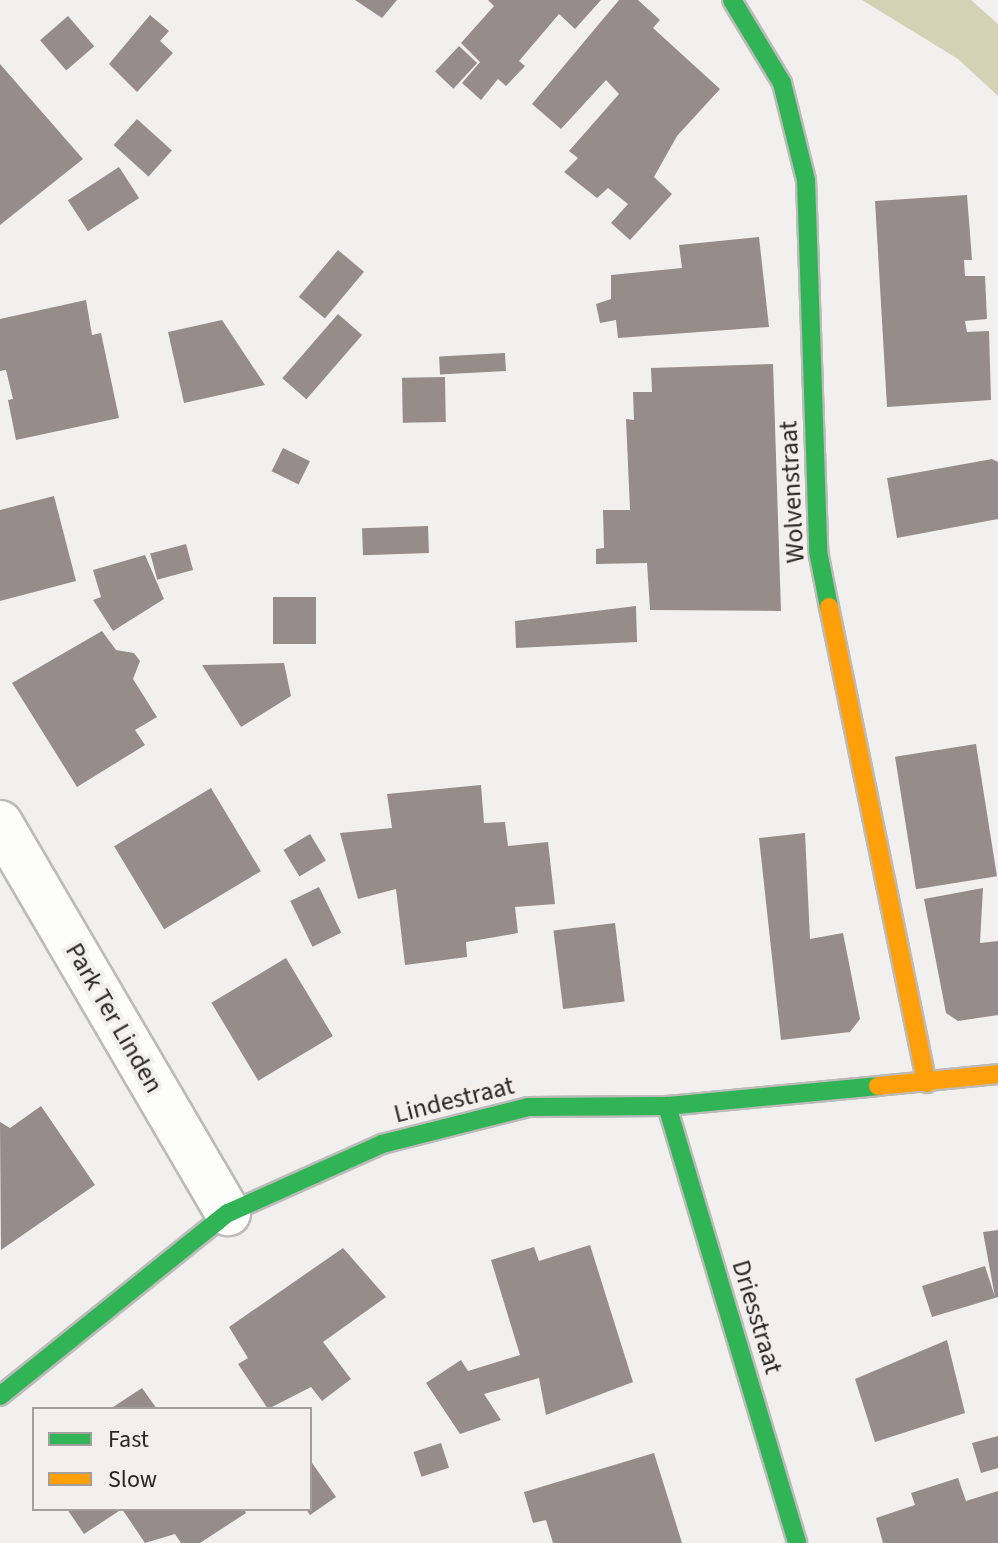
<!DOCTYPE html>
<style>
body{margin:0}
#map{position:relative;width:998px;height:1543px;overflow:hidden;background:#f2f0ee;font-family:"Source Sans 3",sans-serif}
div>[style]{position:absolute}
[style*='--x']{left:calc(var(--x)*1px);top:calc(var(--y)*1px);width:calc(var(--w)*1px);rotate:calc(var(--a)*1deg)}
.forest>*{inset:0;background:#d2d2b5}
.building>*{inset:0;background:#968c8a;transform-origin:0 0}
.roads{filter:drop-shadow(2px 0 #bdbbba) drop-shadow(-2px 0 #bdbbba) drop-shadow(0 2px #bdbbba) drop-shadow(0 -2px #bdbbba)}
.street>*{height:44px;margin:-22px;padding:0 22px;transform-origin:22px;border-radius:22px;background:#fdfdfc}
.fast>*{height:18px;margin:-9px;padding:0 9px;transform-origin:9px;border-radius:9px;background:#30b455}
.slow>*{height:18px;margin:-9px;padding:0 9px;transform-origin:9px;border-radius:9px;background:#ff9f0a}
span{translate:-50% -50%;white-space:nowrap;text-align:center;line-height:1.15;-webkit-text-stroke:8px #f3efed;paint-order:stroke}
.street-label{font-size:26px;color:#282726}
.legend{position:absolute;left:32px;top:1407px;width:280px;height:104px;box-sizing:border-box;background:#f3efed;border:2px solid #a29f9d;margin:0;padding:10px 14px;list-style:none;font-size:24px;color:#282726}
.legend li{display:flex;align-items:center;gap:16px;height:40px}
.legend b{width:40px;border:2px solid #a29f9d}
</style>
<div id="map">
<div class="forest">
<div style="clip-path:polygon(862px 0,971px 0,998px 24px,998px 96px,958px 59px)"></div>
</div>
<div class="building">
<div style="clip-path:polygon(355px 0,397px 0,382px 18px)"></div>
<div style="clip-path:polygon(488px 0,601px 0,575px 29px,559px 14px,519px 61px,525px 66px,506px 86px,498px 79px,481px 100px,462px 83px,480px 62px,461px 43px,494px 6px)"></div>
<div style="clip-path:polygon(619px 0,638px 0,660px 20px,653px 28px,720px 89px,677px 136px,654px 177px,672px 194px,630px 240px,611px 223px,628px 204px,608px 188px,597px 198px,564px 172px,578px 158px,569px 151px,619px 94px,606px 80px,561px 129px,532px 104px)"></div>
<div style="clip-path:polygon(150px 15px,169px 31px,160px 41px,173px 53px,137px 92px,109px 64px)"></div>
<div style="left:68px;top:16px;width:40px;height:37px;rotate:49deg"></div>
<div style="left:459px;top:46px;width:25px;height:35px;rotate:43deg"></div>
<div style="clip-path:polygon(0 64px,83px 159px,0 225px)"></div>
<div style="left:137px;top:119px;width:47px;height:35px;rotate:42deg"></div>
<div style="left:119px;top:167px;width:37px;height:61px;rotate:57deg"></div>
<div style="clip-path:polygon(967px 195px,972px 260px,964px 260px,965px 276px,985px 276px,987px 319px,965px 321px,967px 332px,989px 331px,991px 400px,887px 407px,875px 201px)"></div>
<div style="clip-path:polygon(759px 237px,769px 327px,618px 338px,616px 320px,600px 323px,596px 304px,611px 299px,611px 275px,682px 268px,679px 245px)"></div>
<div style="left:338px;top:250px;width:34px;height:61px;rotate:40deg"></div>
<div style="clip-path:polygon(86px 300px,92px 335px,101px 333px,119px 418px,16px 440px,8px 400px,13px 399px,6px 370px,0 371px,0 319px)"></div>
<div style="left:338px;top:314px;width:32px;height:85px;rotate:41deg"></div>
<div style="clip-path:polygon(222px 320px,265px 385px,184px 403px,168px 332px)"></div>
<div style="left:505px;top:353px;width:18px;height:66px;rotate:87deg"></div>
<div style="clip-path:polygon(773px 364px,781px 611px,650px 610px,647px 563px,596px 564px,596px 549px,604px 548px,603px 510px,630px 510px,626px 419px,634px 420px,633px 392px,652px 392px,651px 368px)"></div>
<div style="left:445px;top:377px;width:45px;height:43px;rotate:89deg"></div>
<div style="left:283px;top:448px;width:30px;height:26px;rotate:26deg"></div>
<div style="clip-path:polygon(992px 459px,998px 462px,998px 519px,897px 538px,887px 478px)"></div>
<div style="clip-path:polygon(54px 496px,76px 581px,0 601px,0 510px)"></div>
<div style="left:428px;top:526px;width:27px;height:66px;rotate:88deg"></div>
<div style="left:186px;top:544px;width:27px;height:37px;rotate:75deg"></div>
<div style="clip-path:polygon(145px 555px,164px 599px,113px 631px,93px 600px,101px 597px,93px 570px)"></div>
<div style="left:273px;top:597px;width:43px;height:47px"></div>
<div style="clip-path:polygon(636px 606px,637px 642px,516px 648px,515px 621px)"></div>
<div style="clip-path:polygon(102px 631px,116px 650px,134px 653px,140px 661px,133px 679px,157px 717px,135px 730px,145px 745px,77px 787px,12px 683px)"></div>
<div style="clip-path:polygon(284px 663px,291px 696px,241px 727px,202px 665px)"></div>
<div style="left:976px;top:744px;width:134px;height:82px;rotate:81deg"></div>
<div style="clip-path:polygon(481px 785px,484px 823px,505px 822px,508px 846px,548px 842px,555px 904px,515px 907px,518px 933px,466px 942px,467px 957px,405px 965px,396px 889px,358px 899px,340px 833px,392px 828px,387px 794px)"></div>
<div style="left:211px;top:788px;width:97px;height:113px;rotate:59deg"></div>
<div style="clip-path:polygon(805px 833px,810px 939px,843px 933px,860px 1019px,850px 1032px,781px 1040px,759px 838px)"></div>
<div style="left:310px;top:834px;width:31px;height:31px;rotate:59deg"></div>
<div style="left:319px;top:887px;width:51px;height:32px;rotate:64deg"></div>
<div style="clip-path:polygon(983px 888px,980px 943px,998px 941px,998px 1015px,958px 1021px,946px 1013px,924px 899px)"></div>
<div style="left:615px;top:923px;width:79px;height:62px;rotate:83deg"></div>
<div style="left:286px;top:958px;width:91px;height:87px;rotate:59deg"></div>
<div style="clip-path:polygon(41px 1106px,95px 1185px,1px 1250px,0 1122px,10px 1128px)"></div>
<div style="clip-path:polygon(998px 1230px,998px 1297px,932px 1317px,922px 1286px,985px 1266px,995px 1297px,983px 1232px)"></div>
<div style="clip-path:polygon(590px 1245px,633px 1382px,546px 1415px,539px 1378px,484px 1394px,501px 1420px,460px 1434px,426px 1383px,461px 1360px,468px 1371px,520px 1355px,491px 1260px,534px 1247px,539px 1261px)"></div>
<div style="clip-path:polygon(343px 1248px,386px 1297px,323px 1342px,351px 1379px,322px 1401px,311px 1387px,268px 1409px,238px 1364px,248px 1358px,229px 1327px)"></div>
<div style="clip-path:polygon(947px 1340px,965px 1413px,875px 1442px,855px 1379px)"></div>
<div style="clip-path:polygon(142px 1388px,157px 1409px,110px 1409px)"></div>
<div style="clip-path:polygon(998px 1436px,998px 1468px,981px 1473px,972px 1443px)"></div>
<div style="left:441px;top:1443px;width:26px;height:29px;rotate:72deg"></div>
<div style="clip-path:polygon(654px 1453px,682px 1543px,553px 1543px,546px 1520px,533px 1523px,524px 1492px)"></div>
<div style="clip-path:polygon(310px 1460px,336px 1497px,310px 1515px,306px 1509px)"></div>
<div style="clip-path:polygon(958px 1478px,966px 1501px,998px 1491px,998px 1543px,883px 1543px,876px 1518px,915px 1505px,911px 1493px)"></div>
<div style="clip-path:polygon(67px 1509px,122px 1509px,84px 1534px)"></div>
<div style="clip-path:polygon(122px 1509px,244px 1509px,246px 1513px,200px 1543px,181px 1543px,175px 1534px,145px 1543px)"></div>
</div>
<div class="roads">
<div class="street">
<div style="--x:0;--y:823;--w:452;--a:59.7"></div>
</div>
<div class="fast">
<div style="--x:732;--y:0;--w:97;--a:58.9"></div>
<div style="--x:782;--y:83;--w:100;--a:76.1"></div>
<div style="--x:806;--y:180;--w:371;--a:88.1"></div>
<div style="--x:818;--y:551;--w:57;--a:78.9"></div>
<div style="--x:667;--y:1106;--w:456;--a:73.4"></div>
<div style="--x:0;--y:1396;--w:292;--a:-38.8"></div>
<div style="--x:228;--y:1213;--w:169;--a:-24.1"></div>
<div style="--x:382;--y:1144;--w:151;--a:-14.2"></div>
<div style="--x:528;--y:1107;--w:139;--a:-0.4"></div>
<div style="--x:667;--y:1106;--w:212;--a:-5.4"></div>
</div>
<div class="slow">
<div style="--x:829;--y:607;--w:486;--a:78.4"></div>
<div style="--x:878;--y:1086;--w:121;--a:-5.7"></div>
</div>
</div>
<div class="street-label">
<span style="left:792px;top:492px;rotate:-93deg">Wolvenstraat</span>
<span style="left:114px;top:1018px;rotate:60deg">Park Ter Linden</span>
<span style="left:454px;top:1100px;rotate:-14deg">Lindestraat</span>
<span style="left:757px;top:1317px;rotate:73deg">Driesstraat</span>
</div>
<ul class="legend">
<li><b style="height:10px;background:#30b455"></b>Fast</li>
<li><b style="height:10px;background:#ff9f0a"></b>Slow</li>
</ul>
</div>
